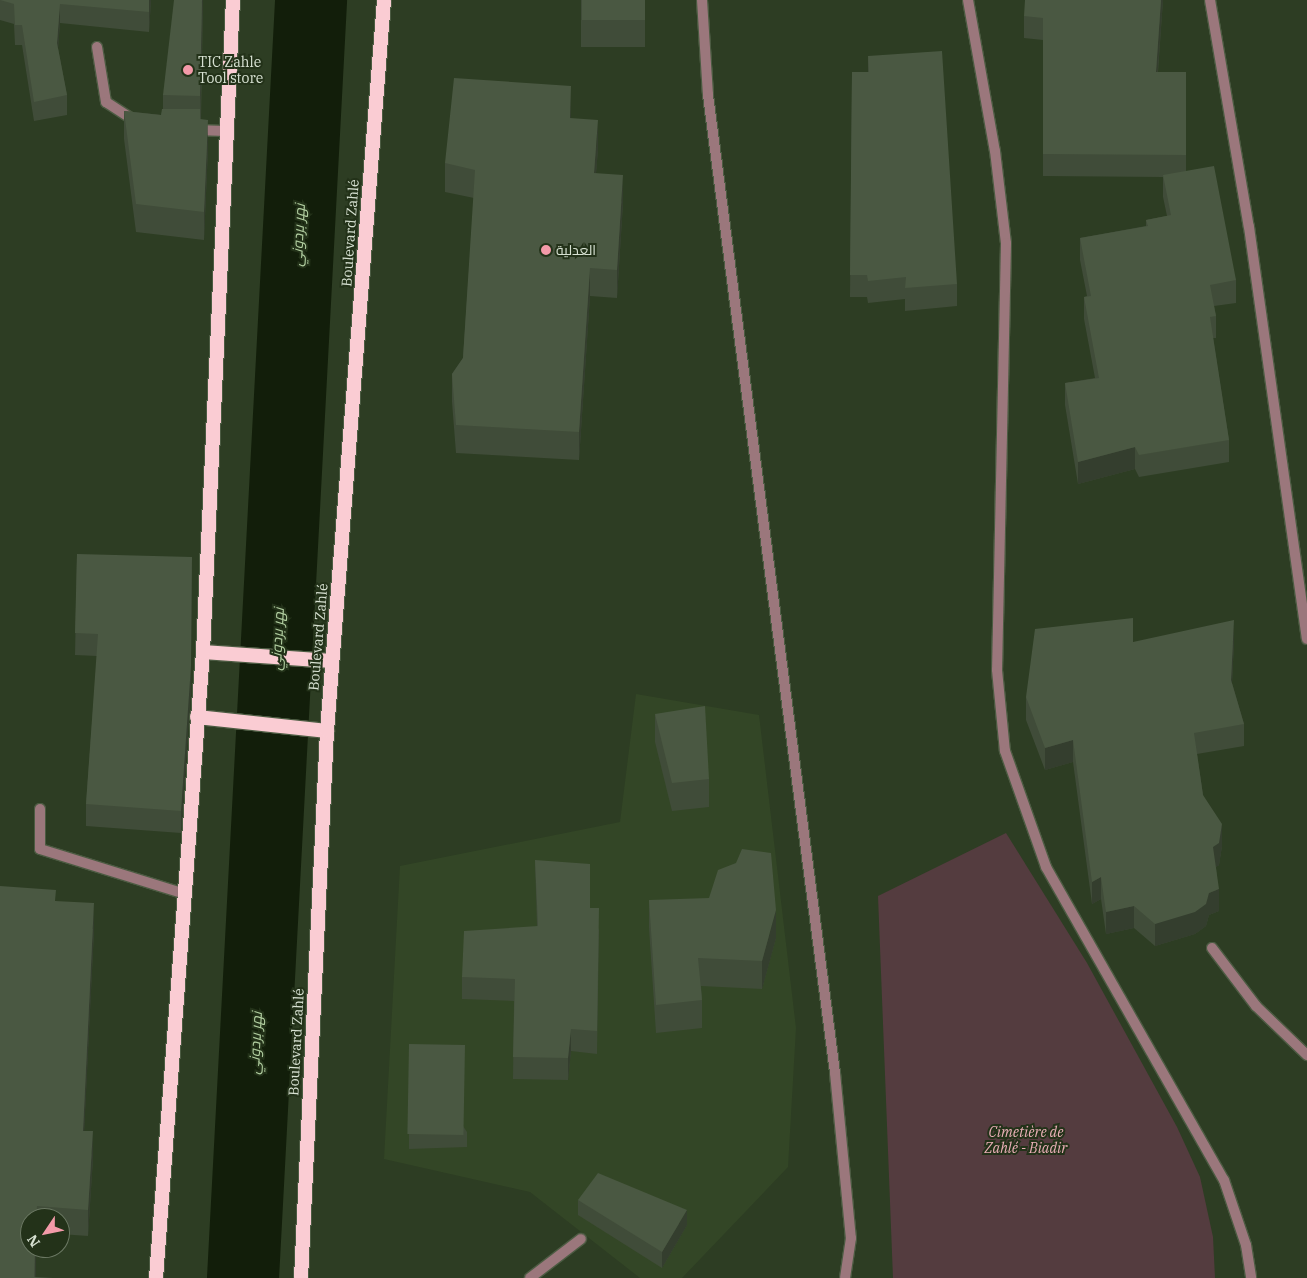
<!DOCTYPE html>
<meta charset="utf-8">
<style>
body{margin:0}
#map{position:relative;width:1307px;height:1278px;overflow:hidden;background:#2d3d23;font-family:"IBM Plex Serif",Cairo,serif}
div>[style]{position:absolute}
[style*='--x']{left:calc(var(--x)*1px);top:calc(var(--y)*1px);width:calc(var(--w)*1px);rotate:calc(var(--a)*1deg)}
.built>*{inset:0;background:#334626}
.green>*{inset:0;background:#543c3f}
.river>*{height:72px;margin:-36px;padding:0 36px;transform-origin:36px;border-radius:36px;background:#121e0a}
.roads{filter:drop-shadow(1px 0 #4c5b42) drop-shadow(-1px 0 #4c5b42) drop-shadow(0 1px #4c5b42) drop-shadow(0 -1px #4c5b42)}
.minor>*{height:10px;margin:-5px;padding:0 5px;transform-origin:5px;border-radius:5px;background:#9b777c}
.tertiary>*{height:10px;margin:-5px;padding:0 5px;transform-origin:5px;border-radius:5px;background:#9b777c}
.trunk>*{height:14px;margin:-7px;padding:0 7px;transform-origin:7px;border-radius:7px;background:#faccd3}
.wall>*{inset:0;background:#404c39;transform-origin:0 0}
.shaded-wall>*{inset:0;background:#343e2e;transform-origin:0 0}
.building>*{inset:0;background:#4a5842;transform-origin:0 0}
.dots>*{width:14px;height:14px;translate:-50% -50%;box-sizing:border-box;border:2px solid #233219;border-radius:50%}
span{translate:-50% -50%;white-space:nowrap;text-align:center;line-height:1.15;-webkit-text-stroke:4px #233219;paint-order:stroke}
.poi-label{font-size:14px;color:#d7e1d2}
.left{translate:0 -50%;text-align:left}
.street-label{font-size:14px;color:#d7e1d2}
.park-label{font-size:14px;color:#eaafb7;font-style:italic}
.water-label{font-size:15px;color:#b2cfa1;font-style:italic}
.north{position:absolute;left:20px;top:1208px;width:50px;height:50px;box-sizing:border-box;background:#233219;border:1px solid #6b7863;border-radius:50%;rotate:236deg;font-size:14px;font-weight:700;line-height:20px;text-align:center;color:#d7e1d2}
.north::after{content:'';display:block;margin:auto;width:18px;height:22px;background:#f39aa9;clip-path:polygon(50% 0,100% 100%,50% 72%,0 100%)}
</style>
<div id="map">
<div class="built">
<div style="clip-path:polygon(636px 694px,759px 715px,796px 1028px,788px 1167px,682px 1278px,640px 1278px,530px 1192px,384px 1159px,400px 866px,620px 822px)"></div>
</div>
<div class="green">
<div style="clip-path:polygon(1006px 833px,1087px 963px,1177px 1127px,1200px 1177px,1213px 1237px,1215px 1278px,893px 1278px,878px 896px)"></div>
</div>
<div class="river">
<div style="--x:243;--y:1278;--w:1280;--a:-86.95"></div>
</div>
<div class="roads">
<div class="minor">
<div style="--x:97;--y:47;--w:56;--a:80.7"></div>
<div style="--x:106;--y:102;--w:33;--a:33"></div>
<div style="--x:196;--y:130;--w:29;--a:2"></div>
<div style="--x:40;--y:809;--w:40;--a:90"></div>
<div style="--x:40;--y:849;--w:152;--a:17.2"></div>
<div style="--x:1212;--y:948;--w:73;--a:52.8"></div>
<div style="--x:1256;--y:1006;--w:71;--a:43.9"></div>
<div style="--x:530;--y:1278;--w:64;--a:-37.4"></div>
</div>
<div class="tertiary">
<div style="--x:702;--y:0;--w:95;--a:86.4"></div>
<div style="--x:708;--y:95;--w:986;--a:82.6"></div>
<div style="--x:835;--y:1073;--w:166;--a:84.5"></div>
<div style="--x:851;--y:1238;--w:40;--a:98.5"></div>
<div style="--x:968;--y:0;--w:153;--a:79.9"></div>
<div style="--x:995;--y:151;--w:93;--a:83.2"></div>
<div style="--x:1006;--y:243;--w:427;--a:91.2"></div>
<div style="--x:997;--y:670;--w:81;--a:84.4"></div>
<div style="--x:1005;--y:751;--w:123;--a:70.5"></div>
<div style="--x:1046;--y:867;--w:360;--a:60.4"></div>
<div style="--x:1224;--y:1180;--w:69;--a:71.3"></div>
<div style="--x:1246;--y:1245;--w:33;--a:81"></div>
<div style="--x:1210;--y:0;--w:230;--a:80.3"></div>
<div style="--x:1249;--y:227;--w:416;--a:82"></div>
</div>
<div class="trunk">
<div style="--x:203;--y:652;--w:129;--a:4"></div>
<div style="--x:197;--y:717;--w:131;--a:6.1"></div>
<div style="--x:156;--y:1278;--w:628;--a:-85.71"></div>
<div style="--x:203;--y:652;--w:653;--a:-87.37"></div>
<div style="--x:301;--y:1278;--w:548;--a:-87.28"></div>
<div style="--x:327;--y:731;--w:733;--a:-85.54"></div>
</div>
</div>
<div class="wall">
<div style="clip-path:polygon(0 0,151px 0,149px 32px,60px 23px,58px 48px,67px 95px,67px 115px,34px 121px,22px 45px,15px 45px,14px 24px,0 20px)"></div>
<div style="clip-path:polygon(203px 0,201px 119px,208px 148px,204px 240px,136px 232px,124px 139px,124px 111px,161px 115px,163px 109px,163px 95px)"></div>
<div style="left:581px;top:0;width:64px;height:47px"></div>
<div style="clip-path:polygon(1163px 0,1158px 72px,1186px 72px,1186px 171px,1236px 280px,1236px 303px,1214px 306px,1216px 316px,1216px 338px,1213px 338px,1229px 440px,1229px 462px,1139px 477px,1135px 469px,1078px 484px,1065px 405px,1065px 383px,1095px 378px,1084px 319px,1084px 297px,1087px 296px,1080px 260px,1080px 238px,1146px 226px,1146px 220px,1167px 216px,1163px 197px,1163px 177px,1043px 176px,1043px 40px,1024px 38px,1024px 16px)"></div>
<div style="clip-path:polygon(868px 56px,957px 284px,957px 306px,905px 311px,905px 299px,868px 303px,867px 297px,850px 297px,852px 72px,868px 72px)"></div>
<div style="clip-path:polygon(571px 119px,598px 149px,596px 173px,623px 203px,617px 298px,590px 296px,579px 460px,456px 453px,452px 402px,452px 374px,463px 358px,474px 198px,445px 192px,445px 163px)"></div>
<div style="clip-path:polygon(77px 554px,191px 688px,181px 833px,86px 826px,86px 804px,97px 656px,75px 655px)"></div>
<div style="clip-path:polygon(1133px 642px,1234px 642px,1232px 683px,1244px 724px,1244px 746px,1197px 754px,1203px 795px,1222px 846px,1219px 865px,1216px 867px,1219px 911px,1209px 915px,1206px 926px,1195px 934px,1155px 946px,1134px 928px,1106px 934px,1101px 899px,1092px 904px,1073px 762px,1045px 770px,1026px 720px,1026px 697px)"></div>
<div style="clip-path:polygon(655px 714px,709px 779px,709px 807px,672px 811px,655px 742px)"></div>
<div style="clip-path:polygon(535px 860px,590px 908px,599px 930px,597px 1054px,571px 1051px,568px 1080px,513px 1079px,514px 1001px,462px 999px,462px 977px,537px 926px)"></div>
<div style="clip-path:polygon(649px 900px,776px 938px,762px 989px,701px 986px,702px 1000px,702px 1028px,656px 1033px,649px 928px)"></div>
<div style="clip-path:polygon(56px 901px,94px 930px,84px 1131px,93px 1158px,88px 1236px,60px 1234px,60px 1218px,30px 1218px,36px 1248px,35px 1277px,0 1278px)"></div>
<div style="clip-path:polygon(409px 1044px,467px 1132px,467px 1147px,409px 1149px)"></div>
<div style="clip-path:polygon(578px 1200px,687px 1225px,662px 1268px,578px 1215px)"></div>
</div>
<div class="shaded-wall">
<div style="clip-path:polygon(149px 0,151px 0,149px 32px)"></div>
<div style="clip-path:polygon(202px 0,203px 0,200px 124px,200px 96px)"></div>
<div style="clip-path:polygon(1161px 0,1163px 0,1156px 94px,1156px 72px)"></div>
<div style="clip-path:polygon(60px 4px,60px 23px,57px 63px,57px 43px)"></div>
<div style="clip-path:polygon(571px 86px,571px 114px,570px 147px,570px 118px)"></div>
<div style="clip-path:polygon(208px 120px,208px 148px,204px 240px,204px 212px)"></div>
<div style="clip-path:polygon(598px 120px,598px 149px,594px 201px,594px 173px)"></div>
<div style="clip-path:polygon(623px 175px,623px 203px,617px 298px,617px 270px)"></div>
<div style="clip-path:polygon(590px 268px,590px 296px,579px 460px,579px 432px)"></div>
<div style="clip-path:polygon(1135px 447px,1135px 469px,1078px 484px,1078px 462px)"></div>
<div style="clip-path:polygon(192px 557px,191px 688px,181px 833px,181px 811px)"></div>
<div style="clip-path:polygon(1234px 620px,1234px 642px,1231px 703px,1231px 680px)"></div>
<div style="clip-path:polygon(1073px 740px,1073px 762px,1045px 770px,1045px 748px)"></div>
<div style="clip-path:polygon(1222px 824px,1222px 846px,1219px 865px,1213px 869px,1213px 847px)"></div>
<div style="clip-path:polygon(1101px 877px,1101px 899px,1092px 904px,1092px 882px)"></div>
<div style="clip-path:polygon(1219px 889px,1219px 911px,1209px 915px,1206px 926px,1195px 934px,1155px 946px,1155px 924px,1209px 893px)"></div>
<div style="clip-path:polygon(94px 903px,94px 930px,83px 1157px,83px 1131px)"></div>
<div style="clip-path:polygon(1134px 906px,1134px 928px,1106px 934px,1106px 912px)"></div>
<div style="clip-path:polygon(776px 910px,776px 938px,762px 989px,762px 961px)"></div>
<div style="clip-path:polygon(571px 1029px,571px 1051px,568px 1080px,568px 1058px)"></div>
<div style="clip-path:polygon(93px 1131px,93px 1158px,88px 1236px,88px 1210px)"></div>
<div style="clip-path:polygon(687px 1210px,687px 1225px,662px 1268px,662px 1252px)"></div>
<div style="left:35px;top:1248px;width:1px;height:30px"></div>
</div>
<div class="building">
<div style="clip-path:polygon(0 0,149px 0,149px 12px,60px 4px,57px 43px,67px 95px,34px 102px,22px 25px,15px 25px,14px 4px)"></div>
<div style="clip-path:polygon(174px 0,202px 0,200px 96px,163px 95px)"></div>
<div style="left:582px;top:0;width:63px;height:20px"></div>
<div style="clip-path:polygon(1025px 0,1161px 0,1156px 72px,1186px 72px,1186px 155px,1043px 154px,1043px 18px,1024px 16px)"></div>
<div style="clip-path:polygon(942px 51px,957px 284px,905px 288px,906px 277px,868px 281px,867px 275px,850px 275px,852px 72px,869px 72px,868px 56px)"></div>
<div style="clip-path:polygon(454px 78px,571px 86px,570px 118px,598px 120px,594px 173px,623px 175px,617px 270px,590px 268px,579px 432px,456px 425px,452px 374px,463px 358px,475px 170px,445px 163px)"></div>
<div style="clip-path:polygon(162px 109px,200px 109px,200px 119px,208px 120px,204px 212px,136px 204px,124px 111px,161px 115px)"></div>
<div style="clip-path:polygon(1214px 166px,1236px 280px,1210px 285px,1216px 316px,1210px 317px,1229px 440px,1139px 455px,1135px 447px,1078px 462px,1065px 383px,1099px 378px,1084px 297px,1091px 296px,1080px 238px,1148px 226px,1146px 220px,1171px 215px,1163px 175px)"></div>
<div style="clip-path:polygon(77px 554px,192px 557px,191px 666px,181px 811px,86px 804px,98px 634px,75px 633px)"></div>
<div style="clip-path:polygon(1133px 618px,1133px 642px,1234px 620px,1231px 680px,1244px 724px,1194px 733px,1203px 795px,1222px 824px,1219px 843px,1213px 847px,1219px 889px,1209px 893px,1206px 904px,1195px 912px,1155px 924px,1134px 906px,1106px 912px,1101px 877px,1092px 882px,1073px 740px,1045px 748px,1026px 697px,1035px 629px)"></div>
<div style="clip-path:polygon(705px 706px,709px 779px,672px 783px,655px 714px)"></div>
<div style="clip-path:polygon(742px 849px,771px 853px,776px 910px,762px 961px,698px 958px,702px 1000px,656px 1005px,649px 900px,709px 898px,718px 870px,736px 863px)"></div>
<div style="clip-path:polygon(535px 860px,590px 864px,590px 908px,599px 908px,597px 1031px,571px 1029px,568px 1058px,513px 1057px,515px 979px,462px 977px,464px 931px,538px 926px)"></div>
<div style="clip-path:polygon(0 886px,56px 890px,55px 901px,94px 903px,83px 1131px,93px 1131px,88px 1210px,37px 1206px,36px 1218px,30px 1218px,30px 1248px,35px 1248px,34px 1277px,53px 1278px,0 1278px)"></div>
<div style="left:409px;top:1044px;width:56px;height:90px;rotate:1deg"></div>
<div style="clip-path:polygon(598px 1173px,687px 1210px,662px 1252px,578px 1200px)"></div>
</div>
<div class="dots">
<div style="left:188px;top:70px;background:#f39aa9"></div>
<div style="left:546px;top:250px;background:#f39aa9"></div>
</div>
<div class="poi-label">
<span class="left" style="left:198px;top:70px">TIC Zahle<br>Tool store</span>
<span class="left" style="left:556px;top:250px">العدلية</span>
</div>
<div class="street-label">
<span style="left:350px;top:233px;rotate:-86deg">Boulevard Zahlé</span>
<span style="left:318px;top:637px;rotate:-85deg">Boulevard Zahlé</span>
<span style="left:296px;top:1042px;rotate:-87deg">Boulevard Zahlé</span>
</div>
<div class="park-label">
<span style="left:1026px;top:1140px">Cimetière de<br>Zahlé - Biadir</span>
</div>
<div class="water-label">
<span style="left:298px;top:235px;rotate:-87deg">نهر بردوني</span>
<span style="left:277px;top:639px;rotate:-87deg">نهر بردوني</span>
<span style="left:255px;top:1043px;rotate:-87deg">نهر بردوني</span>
</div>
<div class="north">N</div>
</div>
